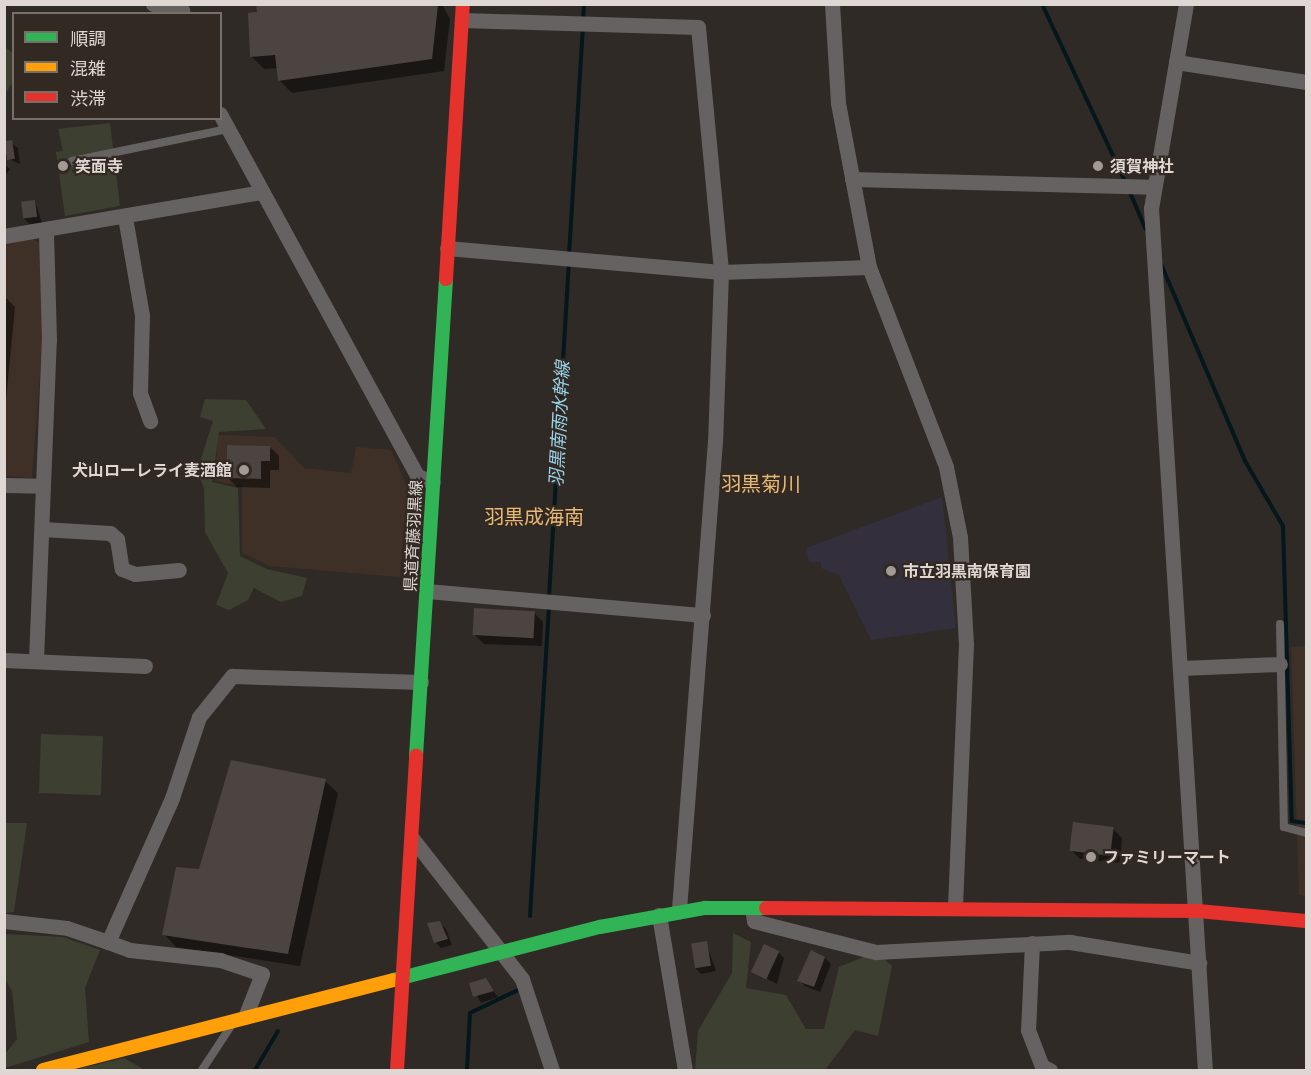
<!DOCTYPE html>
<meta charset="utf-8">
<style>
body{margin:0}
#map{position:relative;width:1311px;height:1075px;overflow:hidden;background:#302a26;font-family:Commissioner,"Noto Sans JP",sans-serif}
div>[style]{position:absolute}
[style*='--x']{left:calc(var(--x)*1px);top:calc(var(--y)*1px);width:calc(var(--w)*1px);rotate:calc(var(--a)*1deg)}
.built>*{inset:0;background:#3f3027}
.education>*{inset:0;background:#342f3c}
.green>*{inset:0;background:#3d3f30;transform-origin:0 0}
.shadow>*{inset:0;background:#0007;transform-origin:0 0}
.stream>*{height:4px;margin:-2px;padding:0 2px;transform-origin:2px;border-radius:2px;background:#04171d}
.building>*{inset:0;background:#4b4440;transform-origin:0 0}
.lane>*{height:8px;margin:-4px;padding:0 4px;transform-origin:4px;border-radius:4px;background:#676262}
.street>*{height:15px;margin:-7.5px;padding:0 7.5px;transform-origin:7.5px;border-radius:7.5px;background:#676262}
.fast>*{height:14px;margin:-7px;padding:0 7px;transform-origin:7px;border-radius:7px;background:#30b455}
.slow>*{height:14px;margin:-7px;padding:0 7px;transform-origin:7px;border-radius:7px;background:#ff9f0a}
.jam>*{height:14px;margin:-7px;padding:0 7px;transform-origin:7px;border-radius:7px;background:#e5322d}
.dots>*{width:16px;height:16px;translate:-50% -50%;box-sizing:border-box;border:3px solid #332923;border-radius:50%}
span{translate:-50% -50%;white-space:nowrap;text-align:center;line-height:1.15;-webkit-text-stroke:4.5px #332923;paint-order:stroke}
.poi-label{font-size:16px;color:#ded7d3;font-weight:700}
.left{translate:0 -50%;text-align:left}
.right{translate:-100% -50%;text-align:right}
.street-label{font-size:16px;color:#ded7d3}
.water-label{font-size:18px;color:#96d5ec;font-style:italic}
.quarter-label{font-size:20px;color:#e6ba76}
.frame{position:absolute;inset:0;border:6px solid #ded7d3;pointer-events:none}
.legend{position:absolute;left:12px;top:12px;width:210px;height:108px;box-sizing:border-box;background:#332923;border:2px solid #776f69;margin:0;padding:8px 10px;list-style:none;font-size:18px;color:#ded7d3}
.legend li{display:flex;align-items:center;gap:12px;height:30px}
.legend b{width:30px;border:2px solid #776f69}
</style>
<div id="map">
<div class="built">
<div style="clip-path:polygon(31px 238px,41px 244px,43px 336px,32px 478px,5px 476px,5px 241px)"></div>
<div style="clip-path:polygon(218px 435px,275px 437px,304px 468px,351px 473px,356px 447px,391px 450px,407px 486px,400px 577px,270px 566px,242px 553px,242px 486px,215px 481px)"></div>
<div style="clip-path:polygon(1306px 646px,1306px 896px,1299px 895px,1291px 647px)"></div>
</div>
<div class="education">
<div style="clip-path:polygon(942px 497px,956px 628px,871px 640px,839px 575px,821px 568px,821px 562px,809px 562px,806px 548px)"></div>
</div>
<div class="green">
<div style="clip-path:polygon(5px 47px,14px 54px,13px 82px,5px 94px)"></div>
<div style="clip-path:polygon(110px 123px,120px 206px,65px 216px,56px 152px,63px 151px,58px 129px)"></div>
<div style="clip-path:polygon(205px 399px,246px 400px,266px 429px,219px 432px,212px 482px,238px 488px,240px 556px,267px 569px,307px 578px,302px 596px,281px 602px,254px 588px,248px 600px,229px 610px,216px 605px,228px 573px,205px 532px,204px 488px,197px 471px,213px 421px,200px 417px)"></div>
<div style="left:41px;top:734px;width:62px;height:59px;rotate:2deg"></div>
<div style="clip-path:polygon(5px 823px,27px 823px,14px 912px,5px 913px)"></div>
<div style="clip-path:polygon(733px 933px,751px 942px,746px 988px,786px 995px,806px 1029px,824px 1029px,839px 967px,876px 952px,892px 966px,878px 1036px,855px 1030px,825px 1070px,695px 1070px,698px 1031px,732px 973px)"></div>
<div style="clip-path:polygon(5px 934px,63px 937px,100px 950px,85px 988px,89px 1042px,5px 1068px,5px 1054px,17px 1039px,12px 991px,5px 979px)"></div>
<div style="clip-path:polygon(124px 1058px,145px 1070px,73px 1070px)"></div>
</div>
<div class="shadow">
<div style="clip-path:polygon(258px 4px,442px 4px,450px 19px,444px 71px,292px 93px,280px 81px,278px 68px,264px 69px,251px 56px)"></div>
<div style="clip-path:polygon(4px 139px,18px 148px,20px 164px,4px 157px)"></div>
<div style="left:4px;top:164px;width:8px;height:59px;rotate:40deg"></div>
<div style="clip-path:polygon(35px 201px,42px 223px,30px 224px,24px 219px)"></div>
<div style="clip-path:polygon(4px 296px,15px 307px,6px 400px,4px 400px)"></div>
<div style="clip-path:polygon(270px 447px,279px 456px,279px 470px,270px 470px,270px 488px,237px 487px,228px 478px)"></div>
<div style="clip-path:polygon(534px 613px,543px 622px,542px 646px,484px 644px,474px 634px)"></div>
<div style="clip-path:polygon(325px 781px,338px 793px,300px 966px,176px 947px,164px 934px,200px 870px)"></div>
<div style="clip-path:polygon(1113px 829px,1122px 838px,1120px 863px,1080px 859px,1071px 850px)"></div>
<div style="clip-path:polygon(440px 923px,446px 929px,452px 945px,441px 948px,435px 942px)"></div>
<div style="clip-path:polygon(706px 943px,716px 971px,701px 974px,695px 968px)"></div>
<div style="clip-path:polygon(778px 952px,784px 958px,777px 984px,758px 974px)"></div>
<div style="clip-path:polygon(825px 958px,831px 964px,820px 992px,805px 986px,799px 980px)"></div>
<div style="clip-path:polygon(485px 980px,498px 997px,481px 1003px,471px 984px)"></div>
</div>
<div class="stream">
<div style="--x:1042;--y:4;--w:198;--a:64.9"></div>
<div style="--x:583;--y:19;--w:15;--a:-86"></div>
<div style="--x:1129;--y:190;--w:43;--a:67"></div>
<div style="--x:569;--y:255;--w:229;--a:-86.5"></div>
<div style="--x:1161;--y:264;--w:214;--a:66.9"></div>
<div style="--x:1245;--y:461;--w:75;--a:59.7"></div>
<div style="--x:1283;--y:526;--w:295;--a:88.3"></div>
<div style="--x:1292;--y:821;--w:14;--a:8"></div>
<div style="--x:549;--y:597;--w:335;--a:-86.6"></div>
<div style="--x:530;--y:916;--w:313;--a:-86.5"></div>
<div style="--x:255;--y:1070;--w:45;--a:-59.5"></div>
<div style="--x:467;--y:1070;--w:57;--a:-87"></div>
<div style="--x:470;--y:1013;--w:53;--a:-25.6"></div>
</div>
<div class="building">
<div style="clip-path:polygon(256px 4px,438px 5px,432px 59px,278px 81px,275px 55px,250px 57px,248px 13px,257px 12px)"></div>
<div style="left:12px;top:140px;width:19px;height:8px;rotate:81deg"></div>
<div style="left:35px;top:200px;width:17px;height:14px;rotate:83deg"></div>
<div style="clip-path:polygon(227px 445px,270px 446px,270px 461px,261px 461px,261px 479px,227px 478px)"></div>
<div style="left:474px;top:608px;width:61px;height:27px;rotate:3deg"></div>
<div style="clip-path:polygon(231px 760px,326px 779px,288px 954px,162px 935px,176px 867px,199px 869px)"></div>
<div style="left:1073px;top:822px;width:41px;height:29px;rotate:7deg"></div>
<div style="clip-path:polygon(440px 921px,448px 939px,434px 943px,427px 923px)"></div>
<div style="left:707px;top:941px;width:25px;height:16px;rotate:81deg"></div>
<div style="left:764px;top:944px;width:17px;height:31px;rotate:25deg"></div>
<div style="clip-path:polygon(811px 950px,825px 957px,814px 987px,797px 981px)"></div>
<div style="clip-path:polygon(486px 978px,494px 991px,473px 997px,469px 983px)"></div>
</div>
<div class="lane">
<div style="--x:72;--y:161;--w:159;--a:-11.6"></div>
<div style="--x:1280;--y:624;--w:203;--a:88.9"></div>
<div style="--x:1284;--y:827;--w:23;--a:15"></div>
<div style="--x:202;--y:1070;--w:53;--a:-56.6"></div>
</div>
<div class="street">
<div style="--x:153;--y:4;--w:30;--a:12"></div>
<div style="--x:832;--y:4;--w:99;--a:86.5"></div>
<div style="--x:838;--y:103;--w:167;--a:79.3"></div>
<div style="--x:869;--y:267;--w:214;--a:68.9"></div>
<div style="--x:946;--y:467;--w:71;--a:78.7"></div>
<div style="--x:960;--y:537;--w:107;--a:86.8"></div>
<div style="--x:966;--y:644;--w:264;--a:92.4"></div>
<div style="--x:1186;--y:4;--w:207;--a:99.7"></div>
<div style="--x:1151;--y:208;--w:864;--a:86.42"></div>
<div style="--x:462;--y:20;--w:236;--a:1.7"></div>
<div style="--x:698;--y:27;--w:246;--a:84.6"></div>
<div style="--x:721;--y:272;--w:169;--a:92"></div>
<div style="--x:715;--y:441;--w:472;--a:94.4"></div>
<div style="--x:1176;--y:62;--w:132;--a:8.7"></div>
<div style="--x:220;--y:114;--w:412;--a:61.4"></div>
<div style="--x:417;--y:476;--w:17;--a:21"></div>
<div style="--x:852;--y:179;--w:300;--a:1.5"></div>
<div style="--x:125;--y:217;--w:99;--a:80.2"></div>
<div style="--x:142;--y:315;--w:78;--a:91.5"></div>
<div style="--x:140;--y:393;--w:30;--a:70"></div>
<div style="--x:4;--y:236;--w:262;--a:-9.7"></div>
<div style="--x:447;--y:248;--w:275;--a:5"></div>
<div style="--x:721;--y:272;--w:148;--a:-1.9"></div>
<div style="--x:4;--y:485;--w:39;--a:1"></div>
<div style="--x:42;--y:529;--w:68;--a:3.4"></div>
<div style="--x:110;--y:533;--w:9;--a:41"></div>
<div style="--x:117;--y:539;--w:30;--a:81"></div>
<div style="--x:122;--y:569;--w:14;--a:21"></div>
<div style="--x:135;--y:574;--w:44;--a:-5.2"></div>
<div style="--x:427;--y:591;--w:277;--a:5"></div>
<div style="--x:4;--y:660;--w:141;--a:2.4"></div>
<div style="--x:36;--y:660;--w:320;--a:-87.7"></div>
<div style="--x:49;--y:340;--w:108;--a:-91.6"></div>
<div style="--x:1181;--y:668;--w:99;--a:-2.3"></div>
<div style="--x:412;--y:838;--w:179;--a:52"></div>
<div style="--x:522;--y:979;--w:96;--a:71.8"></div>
<div style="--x:752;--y:908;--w:13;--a:81"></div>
<div style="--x:754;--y:921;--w:126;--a:14.3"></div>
<div style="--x:876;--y:952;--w:194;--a:-3"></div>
<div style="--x:1070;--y:942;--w:131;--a:9.2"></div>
<div style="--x:659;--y:915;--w:157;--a:80.5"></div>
<div style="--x:4;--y:921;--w:63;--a:6.3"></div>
<div style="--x:67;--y:928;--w:43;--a:18.9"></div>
<div style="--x:108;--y:942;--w:158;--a:-66"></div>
<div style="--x:172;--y:798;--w:85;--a:-71.6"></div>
<div style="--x:199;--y:717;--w:53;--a:-51.2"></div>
<div style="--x:232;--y:676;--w:189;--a:1.8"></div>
<div style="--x:108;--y:942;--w:23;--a:20"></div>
<div style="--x:130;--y:950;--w:91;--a:6.3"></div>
<div style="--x:220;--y:960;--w:44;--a:18.4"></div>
<div style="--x:262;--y:974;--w:46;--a:111.6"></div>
<div style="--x:1032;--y:943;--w:87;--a:92.6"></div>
<div style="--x:1028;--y:1030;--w:39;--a:69"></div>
<div style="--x:1042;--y:1066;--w:9;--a:27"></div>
</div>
<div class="fast">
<div style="--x:416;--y:756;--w:478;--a:-86.4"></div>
<div style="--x:393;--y:980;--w:214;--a:-14.4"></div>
<div style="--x:600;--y:927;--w:107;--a:-10.3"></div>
<div style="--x:705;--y:908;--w:61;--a:0"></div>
</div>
<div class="slow">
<div style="--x:43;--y:1070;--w:361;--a:-14.4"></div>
</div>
<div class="jam">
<div style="--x:446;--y:279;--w:276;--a:-86.5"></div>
<div style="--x:766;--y:908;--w:432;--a:0.4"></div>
<div style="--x:1198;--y:911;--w:108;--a:5.3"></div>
<div style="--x:397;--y:1070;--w:315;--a:-86.5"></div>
</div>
<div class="dots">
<div style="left:63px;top:166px;background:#a19a96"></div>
<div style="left:1098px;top:166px;background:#a19a96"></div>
<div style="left:244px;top:470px;background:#a19a96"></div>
<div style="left:891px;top:571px;background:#a19a96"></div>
<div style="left:1091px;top:857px;background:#a19a96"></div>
</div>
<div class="poi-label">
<span class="left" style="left:75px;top:166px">笑面寺</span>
<span class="left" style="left:1110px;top:166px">須賀神社</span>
<span class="right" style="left:232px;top:470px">犬山ローレライ麦酒館</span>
<span class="left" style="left:903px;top:571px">市立羽黒南保育園</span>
<span class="left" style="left:1103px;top:857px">ファミリーマート</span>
</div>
<div class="street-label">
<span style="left:413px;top:536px;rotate:-87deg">県道斉藤羽黒線</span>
</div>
<div class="water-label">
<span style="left:559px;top:424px;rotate:-87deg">羽黒南雨水幹線</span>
</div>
<div class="quarter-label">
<span style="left:761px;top:483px">羽黒菊川</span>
<span style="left:534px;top:516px">羽黒成海南</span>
</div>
<div class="frame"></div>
<ul class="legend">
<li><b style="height:8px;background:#30b455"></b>順調</li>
<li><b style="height:8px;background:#ff9f0a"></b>混雑</li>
<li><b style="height:8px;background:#e5322d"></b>渋滞</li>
</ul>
</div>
